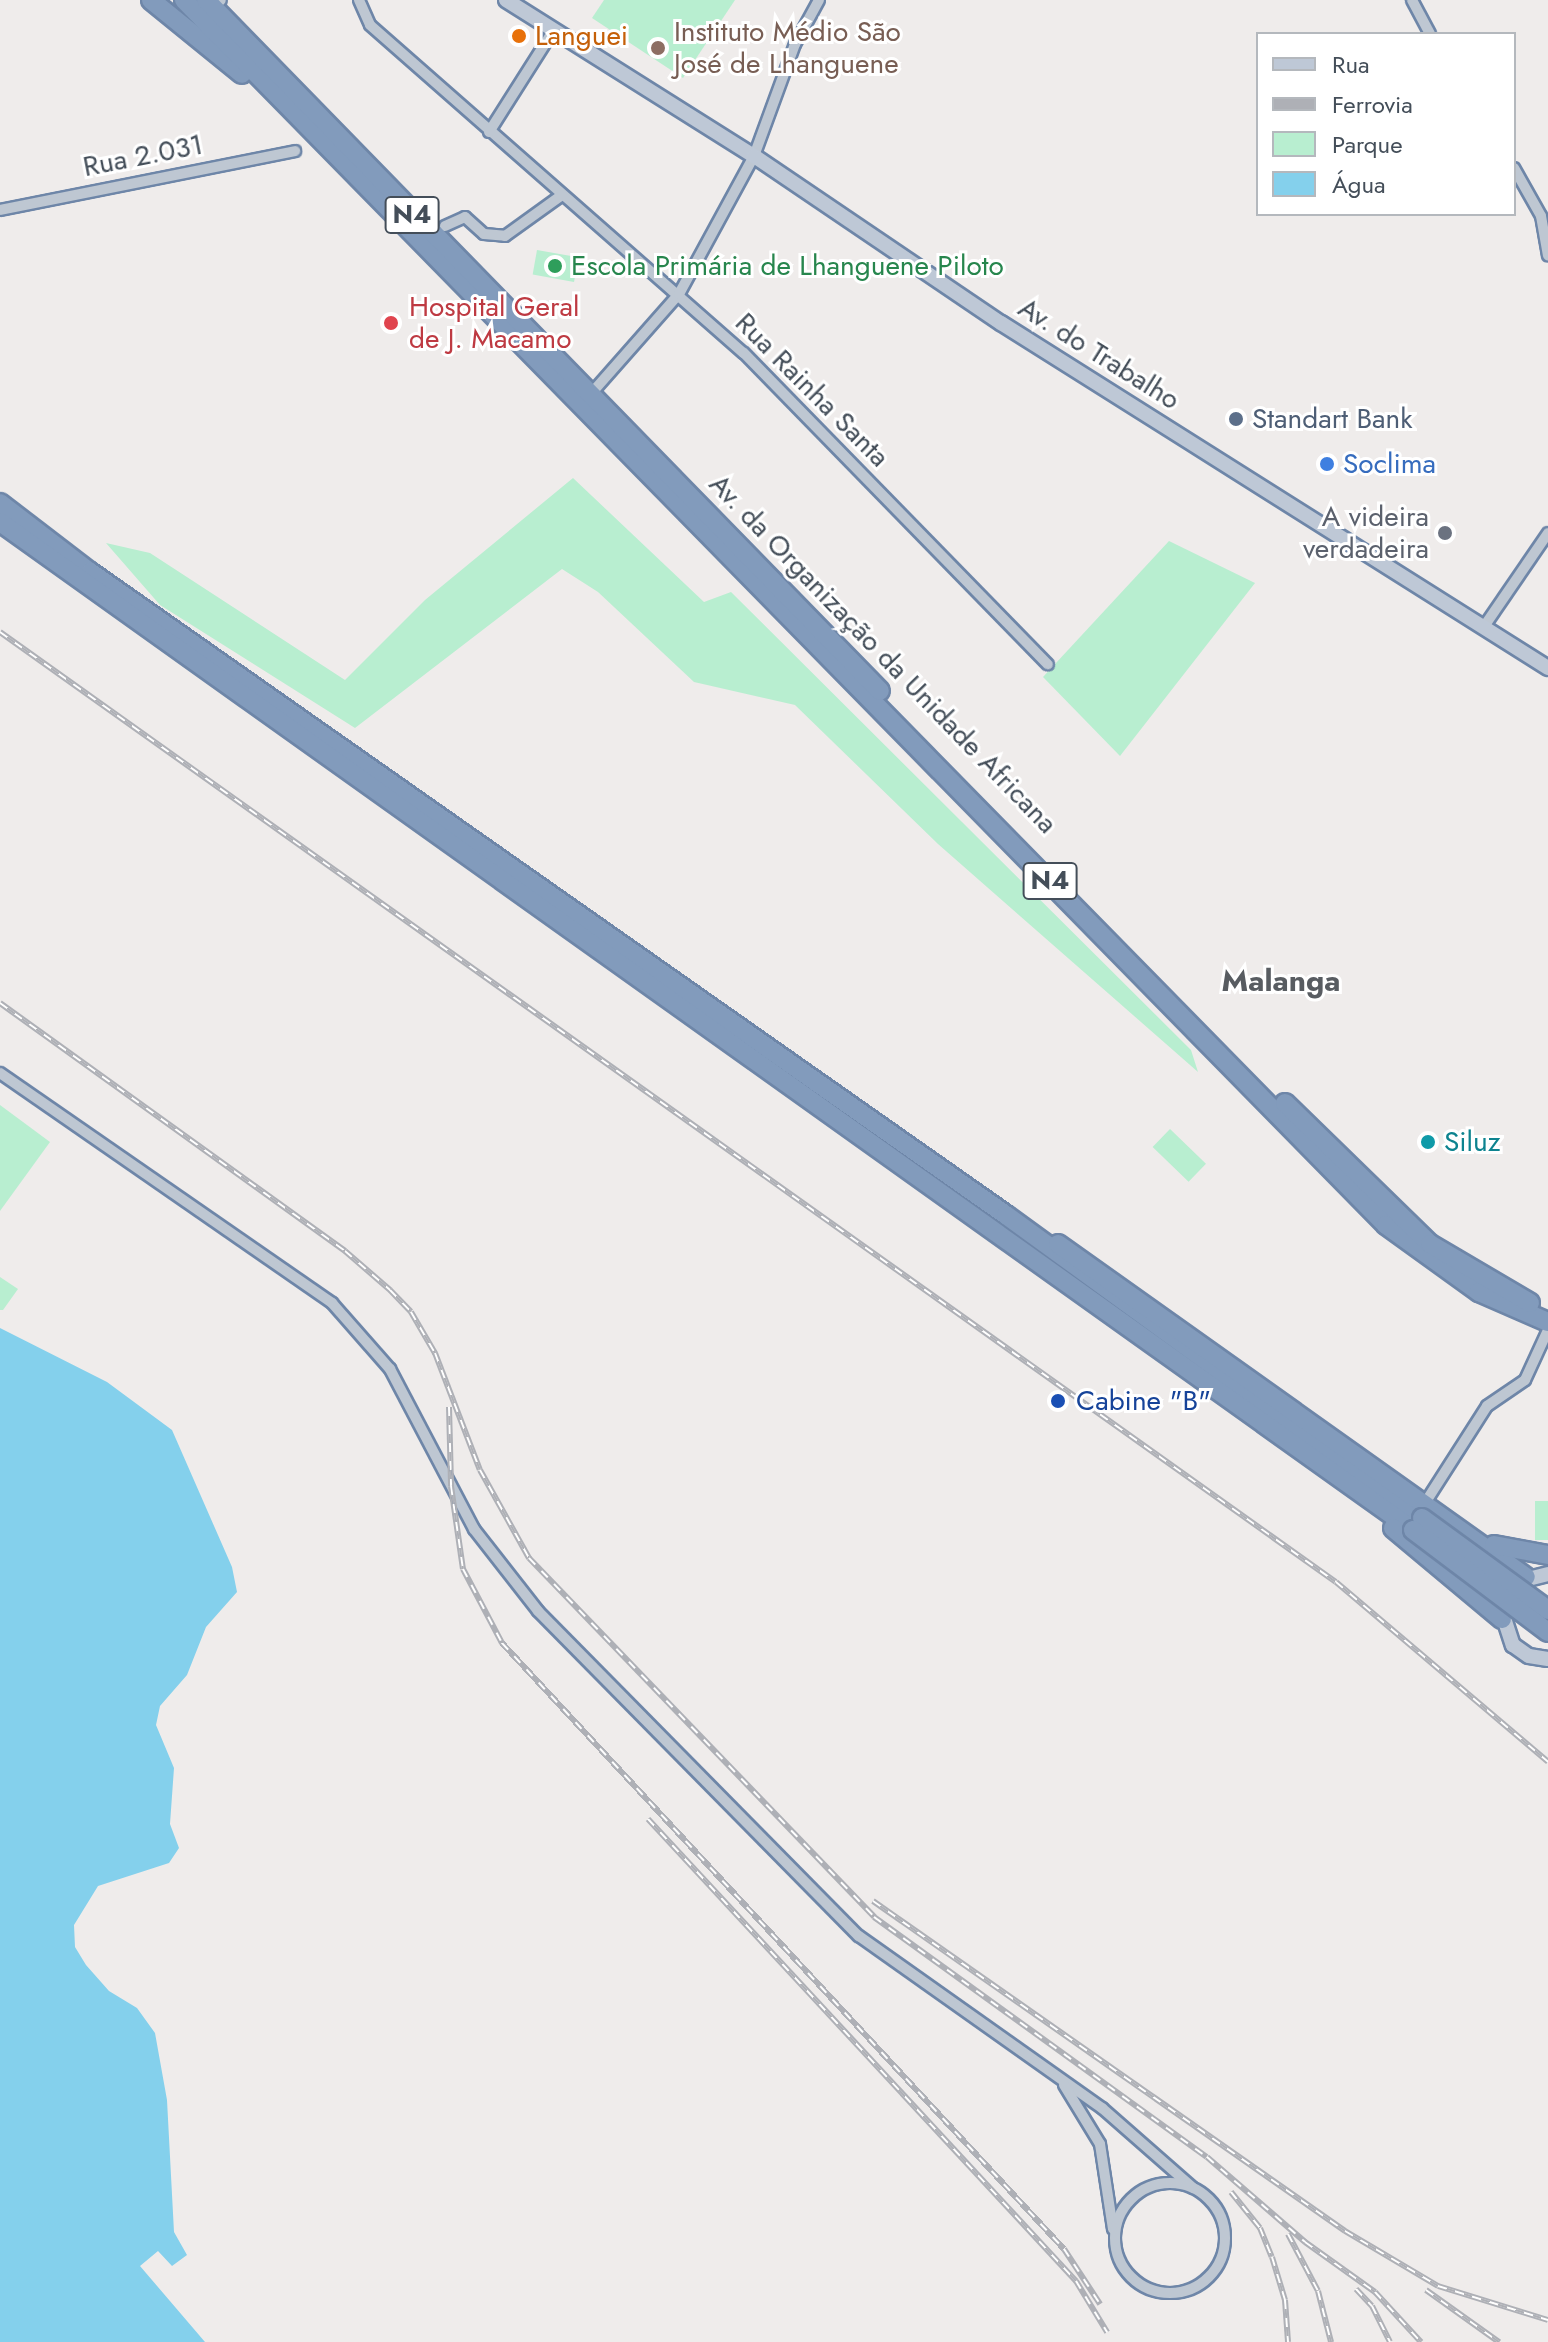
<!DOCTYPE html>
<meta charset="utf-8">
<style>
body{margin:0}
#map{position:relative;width:1548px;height:2342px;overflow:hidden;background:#efeceb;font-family:Jost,sans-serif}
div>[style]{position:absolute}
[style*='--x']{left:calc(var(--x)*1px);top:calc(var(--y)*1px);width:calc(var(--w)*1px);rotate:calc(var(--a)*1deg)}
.green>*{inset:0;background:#b8eed0;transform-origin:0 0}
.water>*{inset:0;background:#84d0ec}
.roads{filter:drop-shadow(2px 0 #6e86a8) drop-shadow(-2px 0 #6e86a8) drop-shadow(0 2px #6e86a8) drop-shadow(0 -2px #6e86a8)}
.street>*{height:10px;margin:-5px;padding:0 5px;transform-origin:5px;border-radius:5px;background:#bec7d2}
.street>.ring{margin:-5px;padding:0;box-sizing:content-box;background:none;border:10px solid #bec7d2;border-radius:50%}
.secondary>*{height:14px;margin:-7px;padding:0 7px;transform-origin:7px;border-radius:7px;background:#bec8d6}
.highway>*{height:18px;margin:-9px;padding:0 9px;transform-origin:9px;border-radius:9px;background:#829bbc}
.rail>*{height:6px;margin-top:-3px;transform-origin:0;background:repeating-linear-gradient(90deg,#fff 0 9px,#aeb0b6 0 18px);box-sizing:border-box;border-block:2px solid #aeb0b6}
.bridges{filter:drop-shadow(2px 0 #6e86a8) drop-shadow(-2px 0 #6e86a8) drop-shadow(0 2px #6e86a8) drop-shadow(0 -2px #6e86a8)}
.highway-bridge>*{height:18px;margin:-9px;padding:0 9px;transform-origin:9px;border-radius:9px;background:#829bbc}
.dots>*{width:22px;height:22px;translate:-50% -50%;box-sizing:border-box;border:4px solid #fff;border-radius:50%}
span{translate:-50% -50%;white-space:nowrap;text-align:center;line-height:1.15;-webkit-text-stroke:6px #fff;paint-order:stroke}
.shield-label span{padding:2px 6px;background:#fff;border:2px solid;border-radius:6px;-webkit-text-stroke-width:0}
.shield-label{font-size:26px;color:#444e59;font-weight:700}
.education-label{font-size:28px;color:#785e54}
.left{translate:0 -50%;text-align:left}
.food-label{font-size:28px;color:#c56008}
.street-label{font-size:28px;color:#444e59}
.leisure-label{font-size:28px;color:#27864d}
.health-label{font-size:28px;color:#be3a42}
.service-label{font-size:28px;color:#4e5e75}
.shop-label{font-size:28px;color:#366cbe}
.worship-label{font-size:28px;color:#5b616d}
.right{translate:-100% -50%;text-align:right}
.culture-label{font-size:28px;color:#0d838f}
.transit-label{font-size:28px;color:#164399}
.neighbourhood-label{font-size:30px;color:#585c61;font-weight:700}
.legend{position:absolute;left:1256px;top:32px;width:260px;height:184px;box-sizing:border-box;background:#fff;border:2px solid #b4b8bd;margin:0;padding:10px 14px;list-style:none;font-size:24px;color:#444e59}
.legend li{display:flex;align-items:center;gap:16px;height:40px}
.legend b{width:40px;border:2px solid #b4b8bd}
</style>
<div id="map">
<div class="green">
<div style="clip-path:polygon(604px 0,735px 0,683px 78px,592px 18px)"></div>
<div style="left:537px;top:250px;width:42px;height:25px;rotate:10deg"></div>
<div style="clip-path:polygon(573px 478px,704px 602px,731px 592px,1191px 1050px,1198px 1072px,938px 844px,795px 705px,694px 682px,598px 592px,562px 569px,355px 728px,160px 605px,106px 543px,150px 553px,345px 680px,425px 600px)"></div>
<div style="clip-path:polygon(1169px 541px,1255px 583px,1120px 756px,1043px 677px)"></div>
<div style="clip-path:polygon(0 1105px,50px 1142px,0 1211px)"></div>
<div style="left:1170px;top:1129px;width:50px;height:25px;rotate:44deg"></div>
<div style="clip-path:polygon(0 1277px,18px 1289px,3px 1310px,0 1310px)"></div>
<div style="left:1535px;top:1501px;width:13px;height:39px"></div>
</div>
<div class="water">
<div style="clip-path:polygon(0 1328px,107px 1382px,172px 1430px,232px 1567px,237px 1592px,206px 1627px,187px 1675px,160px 1706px,156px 1725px,174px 1768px,170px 1824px,179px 1848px,169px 1863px,98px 1886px,74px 1925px,75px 1947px,86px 1965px,109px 1991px,137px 2008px,155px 2033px,167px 2100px,174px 2232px,187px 2255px,172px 2266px,158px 2251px,140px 2266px,205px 2342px,0 2342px)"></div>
</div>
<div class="roads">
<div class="street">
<div style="--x:359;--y:0;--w:27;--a:66"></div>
<div style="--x:370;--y:25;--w:497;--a:41.3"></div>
<div style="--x:744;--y:353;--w:435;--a:45.7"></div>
<div style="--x:1412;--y:0;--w:38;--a:62"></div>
<div style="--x:220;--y:1;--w:1;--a:-45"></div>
<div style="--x:489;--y:132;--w:120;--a:-57.6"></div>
<div style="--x:1514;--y:168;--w:55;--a:60.6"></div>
<div style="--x:1541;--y:216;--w:40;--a:80"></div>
<div style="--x:0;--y:210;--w:301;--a:-11.3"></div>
<div style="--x:445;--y:226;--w:22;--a:-24"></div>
<div style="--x:465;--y:217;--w:25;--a:42"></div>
<div style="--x:484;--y:234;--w:21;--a:5"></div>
<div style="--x:505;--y:236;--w:70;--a:-35.7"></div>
<div style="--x:589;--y:396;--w:136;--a:-48.6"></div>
<div style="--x:679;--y:294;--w:157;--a:-61.5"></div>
<div style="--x:754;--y:156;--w:119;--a:-69.9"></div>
<div style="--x:795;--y:44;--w:50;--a:-61.4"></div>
<div style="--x:1483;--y:628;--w:115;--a:-55.6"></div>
<div style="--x:0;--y:1073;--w:404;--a:34.7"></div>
<div style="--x:332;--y:1303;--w:88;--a:48.7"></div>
<div style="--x:390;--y:1369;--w:181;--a:62.3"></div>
<div style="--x:474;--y:1529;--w:104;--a:52"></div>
<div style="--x:538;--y:1611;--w:457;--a:45.4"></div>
<div style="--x:859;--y:1936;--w:298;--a:35.3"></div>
<div style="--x:1102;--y:2108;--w:121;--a:41.3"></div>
<div style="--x:1425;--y:1503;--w:115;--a:-57.4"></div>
<div style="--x:1487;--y:1406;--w:46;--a:-34.4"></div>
<div style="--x:1525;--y:1380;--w:55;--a:-65.3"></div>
<div style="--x:1064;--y:2085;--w:69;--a:58.6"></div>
<div style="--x:1100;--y:2144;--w:86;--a:81.3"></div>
<div class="ring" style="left:1115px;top:2183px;width:100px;height:100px"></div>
</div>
<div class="secondary">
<div style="--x:506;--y:0;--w:293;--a:32.2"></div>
<div style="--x:754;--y:156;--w:298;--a:34.1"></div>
<div style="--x:1001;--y:323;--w:647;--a:32.24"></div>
<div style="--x:1520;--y:1581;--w:29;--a:-14"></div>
<div style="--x:1502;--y:1612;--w:35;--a:72"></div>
<div style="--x:1513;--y:1645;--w:19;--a:35"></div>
<div style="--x:1529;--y:1656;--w:19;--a:9"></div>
</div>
<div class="highway">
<div style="--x:151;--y:0;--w:117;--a:39.1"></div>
<div style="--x:184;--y:0;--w:1716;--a:45.54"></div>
<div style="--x:1386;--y:1225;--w:115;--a:35.8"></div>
<div style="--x:1479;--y:1292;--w:75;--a:23.5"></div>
<div style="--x:206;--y:0;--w:965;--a:45.71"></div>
<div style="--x:0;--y:503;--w:113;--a:37.5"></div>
<div style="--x:90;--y:572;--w:1119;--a:35.07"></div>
<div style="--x:1006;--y:1215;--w:515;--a:36.07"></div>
<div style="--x:0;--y:522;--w:1736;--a:35.5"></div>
<div style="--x:1285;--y:1103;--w:202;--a:44.2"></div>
<div style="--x:1430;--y:1244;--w:116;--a:30.5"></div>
<div style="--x:1058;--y:1244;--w:574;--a:35.43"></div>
<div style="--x:1393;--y:1528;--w:142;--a:39.9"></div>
<div style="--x:1494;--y:1545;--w:55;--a:10.5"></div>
</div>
</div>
<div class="rail">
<div style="--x:0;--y:632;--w:1639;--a:35.42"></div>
<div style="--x:1336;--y:1582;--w:278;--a:40.3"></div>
<div style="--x:0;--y:1003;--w:425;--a:35.7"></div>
<div style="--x:345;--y:1251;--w:60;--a:40.9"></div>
<div style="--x:390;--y:1290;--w:30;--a:46"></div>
<div style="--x:411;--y:1312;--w:48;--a:59.7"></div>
<div style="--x:435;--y:1353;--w:125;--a:69"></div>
<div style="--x:480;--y:1470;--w:101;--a:60.9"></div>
<div style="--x:529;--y:1558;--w:498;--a:46.1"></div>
<div style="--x:874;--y:1917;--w:410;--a:35.8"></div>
<div style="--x:1207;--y:2157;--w:130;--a:40.9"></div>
<div style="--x:1305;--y:2242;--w:86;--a:35.5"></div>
<div style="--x:1375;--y:2292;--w:68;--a:47.4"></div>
<div style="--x:449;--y:1407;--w:79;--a:88.5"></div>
<div style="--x:451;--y:1486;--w:84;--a:81.8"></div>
<div style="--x:463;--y:1569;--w:84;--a:62.2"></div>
<div style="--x:502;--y:1643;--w:826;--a:47.16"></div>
<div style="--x:1064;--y:2249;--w:66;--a:56.8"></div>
<div style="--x:648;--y:1819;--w:630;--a:47.19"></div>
<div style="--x:1076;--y:2281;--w:60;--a:58.7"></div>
<div style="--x:873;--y:1901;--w:576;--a:34.96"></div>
<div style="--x:1345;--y:2231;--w:108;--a:30.6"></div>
<div style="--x:1438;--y:2286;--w:115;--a:17.2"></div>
<div style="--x:1231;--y:2192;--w:46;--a:51.1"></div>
<div style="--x:1260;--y:2228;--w:31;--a:68"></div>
<div style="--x:1272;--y:2257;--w:45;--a:73.2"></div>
<div style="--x:1285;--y:2300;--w:42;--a:85.9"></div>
<div style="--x:1288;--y:2234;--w:64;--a:62.2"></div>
<div style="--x:1318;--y:2291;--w:53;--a:75.7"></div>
<div style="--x:1356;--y:2289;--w:23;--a:47"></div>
<div style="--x:1372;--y:2306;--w:40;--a:63.4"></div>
<div style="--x:1426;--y:2290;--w:90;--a:35.5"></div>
</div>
<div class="bridges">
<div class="highway-bridge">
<div style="--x:1422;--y:1518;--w:156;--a:36.1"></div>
<div style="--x:1413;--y:1530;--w:169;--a:37.1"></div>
</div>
</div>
<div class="dots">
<div style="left:519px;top:36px;background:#e8710a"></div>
<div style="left:658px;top:48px;background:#8d6e63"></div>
<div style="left:555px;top:266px;background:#2e9e5b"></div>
<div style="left:391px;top:323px;background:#e0444e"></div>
<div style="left:1236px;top:419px;background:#5c6f8a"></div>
<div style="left:1327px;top:464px;background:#3f7fe0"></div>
<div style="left:1445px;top:533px;background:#6b7280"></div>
<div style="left:1428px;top:1142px;background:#0f9aa8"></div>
<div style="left:1058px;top:1401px;background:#1a4fb4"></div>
</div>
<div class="shield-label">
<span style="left:412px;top:215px">N4</span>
<span style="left:1050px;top:881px">N4</span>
</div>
<div class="education-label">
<span class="left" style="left:674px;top:48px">Instituto Médio São<br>José de Lhanguene</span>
</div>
<div class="food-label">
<span class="left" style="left:535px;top:36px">Languei</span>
</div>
<div class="street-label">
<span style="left:143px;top:156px;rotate:-11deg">Rua 2.031</span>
<span style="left:1099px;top:354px;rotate:32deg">Av. do Trabalho</span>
<span style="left:812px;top:390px;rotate:45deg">Rua Rainha Santa</span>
<span style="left:883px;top:654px;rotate:46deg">Av. da Organização da Unidade Africana</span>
</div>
<div class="leisure-label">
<span class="left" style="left:571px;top:266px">Escola Primária de Lhanguene Piloto</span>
</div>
<div class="health-label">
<span class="left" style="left:409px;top:323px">Hospital Geral<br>de J. Macamo</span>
</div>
<div class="service-label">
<span class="left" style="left:1252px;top:419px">Standart Bank</span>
</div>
<div class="shop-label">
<span class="left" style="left:1343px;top:464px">Soclima</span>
</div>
<div class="worship-label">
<span class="right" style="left:1429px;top:533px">A videira<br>verdadeira</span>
</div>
<div class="culture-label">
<span class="left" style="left:1444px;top:1142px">Siluz</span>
</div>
<div class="transit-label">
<span class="left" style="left:1076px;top:1401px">Cabine "B"</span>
</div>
<div class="neighbourhood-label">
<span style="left:1281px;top:981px">Malanga</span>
</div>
<ul class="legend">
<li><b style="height:10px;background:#bec8d6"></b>Rua</li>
<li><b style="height:10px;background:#aeb0b6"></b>Ferrovia</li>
<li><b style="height:22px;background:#b8eed0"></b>Parque</li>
<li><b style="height:22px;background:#84d0ec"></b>Água</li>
</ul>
</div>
